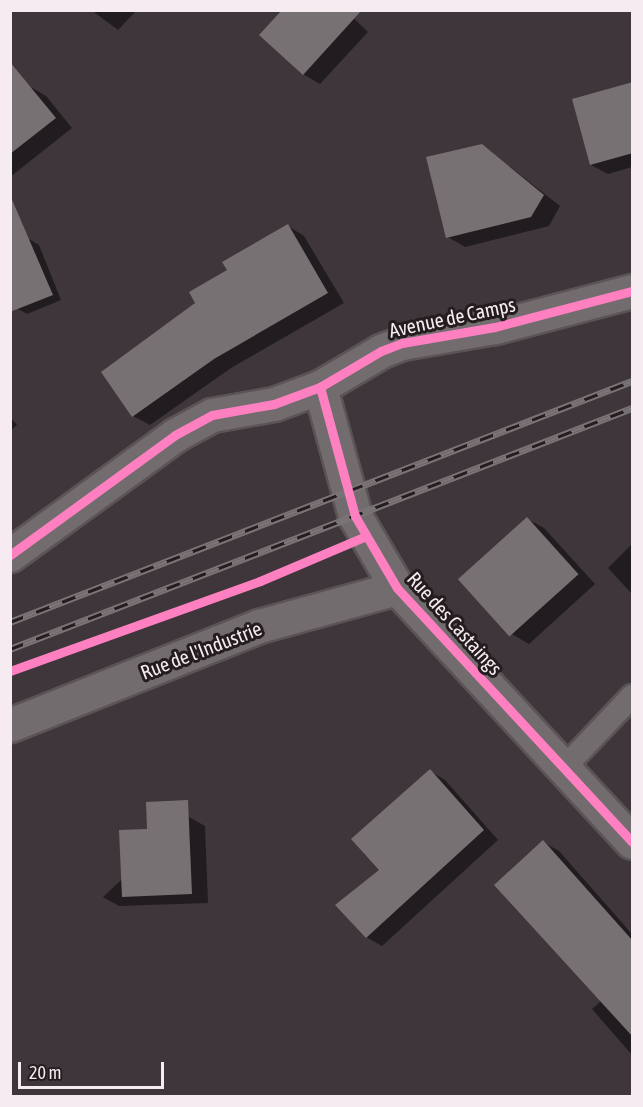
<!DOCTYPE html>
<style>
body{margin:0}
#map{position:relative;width:643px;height:1107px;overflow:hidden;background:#3e363a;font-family:"Asap Condensed",sans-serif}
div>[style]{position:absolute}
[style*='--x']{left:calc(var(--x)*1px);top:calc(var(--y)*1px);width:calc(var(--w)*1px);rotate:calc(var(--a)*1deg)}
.shadow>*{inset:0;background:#0007}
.building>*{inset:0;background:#787174;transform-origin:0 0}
.roads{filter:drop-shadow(2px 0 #5b5457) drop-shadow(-2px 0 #5b5457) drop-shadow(0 2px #5b5457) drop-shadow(0 -2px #5b5457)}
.lane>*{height:22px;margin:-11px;padding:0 11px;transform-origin:11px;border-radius:11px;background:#726c6f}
.street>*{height:33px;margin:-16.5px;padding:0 16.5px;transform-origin:16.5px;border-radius:16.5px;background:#726c6f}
.rail>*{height:7px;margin-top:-3.5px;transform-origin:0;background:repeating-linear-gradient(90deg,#241d20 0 14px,#7a7476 0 28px);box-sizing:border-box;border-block:2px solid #7a7476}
.cycleway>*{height:9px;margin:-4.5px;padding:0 4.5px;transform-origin:4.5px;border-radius:4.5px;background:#ff80c0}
span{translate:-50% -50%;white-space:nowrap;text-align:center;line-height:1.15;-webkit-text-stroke:6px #241d20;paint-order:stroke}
.street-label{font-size:20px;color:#f5ebf0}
.frame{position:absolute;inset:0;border:12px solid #f5ebf0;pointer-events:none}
.scale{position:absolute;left:18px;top:1062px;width:146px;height:27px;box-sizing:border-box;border:3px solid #f5ebf0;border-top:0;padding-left:8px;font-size:18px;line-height:21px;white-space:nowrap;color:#f5ebf0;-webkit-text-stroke:4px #241d20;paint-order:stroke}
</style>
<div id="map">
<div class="shadow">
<div style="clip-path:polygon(91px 10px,137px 10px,118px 30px)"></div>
<div style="clip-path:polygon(345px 10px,368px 32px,320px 84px,303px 74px)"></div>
<div style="clip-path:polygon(632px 83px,632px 167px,608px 174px,591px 165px)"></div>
<div style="clip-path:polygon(29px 86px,46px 96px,72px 128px,10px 177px,10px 100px)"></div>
<div style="clip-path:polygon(482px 145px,560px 206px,549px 226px,465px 247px,448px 237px)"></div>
<div style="clip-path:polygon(288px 226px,304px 236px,344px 303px,231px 368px,150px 425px,133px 416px,229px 271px)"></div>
<div style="clip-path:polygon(29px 239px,39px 245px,61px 300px,27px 314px,18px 309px,10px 247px)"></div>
<div style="clip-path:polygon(10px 417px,17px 425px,10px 431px)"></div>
<div style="clip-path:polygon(527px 519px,544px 528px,595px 584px,529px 644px,512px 634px,461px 579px)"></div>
<div style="clip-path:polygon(632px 544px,632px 594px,608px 568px)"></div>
<div style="clip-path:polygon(430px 771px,445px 780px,498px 840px,382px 946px,366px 937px,381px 870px)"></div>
<div style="clip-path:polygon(189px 817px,205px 826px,208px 903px,119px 906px,103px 897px)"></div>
<div style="clip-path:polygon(543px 842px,559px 851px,632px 934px,632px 1055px,592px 1009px,601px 1001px)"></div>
</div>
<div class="building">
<div style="clip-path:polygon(282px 10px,362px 10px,303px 75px,259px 35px)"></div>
<div style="clip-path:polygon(10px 62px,56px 118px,10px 154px)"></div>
<div style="clip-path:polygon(633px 82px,633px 153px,590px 165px,572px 99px)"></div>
<div style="clip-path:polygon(482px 144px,544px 195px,531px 217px,446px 238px,426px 157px)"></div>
<div style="clip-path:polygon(10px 195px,53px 295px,10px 312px)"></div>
<div style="clip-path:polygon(288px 224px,328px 293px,214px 359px,132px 417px,101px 372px,195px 303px,189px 292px,227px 270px,222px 262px)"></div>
<div style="left:527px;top:517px;width:77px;height:93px;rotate:48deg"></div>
<div style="clip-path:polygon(430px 769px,484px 830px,366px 938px,335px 905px,379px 870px,351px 839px)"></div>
<div style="clip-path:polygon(188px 800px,192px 894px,122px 897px,119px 830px,147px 829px,146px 802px)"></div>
<div style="clip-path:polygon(543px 840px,633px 941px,633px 1037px,494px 885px)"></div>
</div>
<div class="roads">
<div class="lane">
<div style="--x:564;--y:768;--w:99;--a:-46.6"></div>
</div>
<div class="street">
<div style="--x:320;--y:387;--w:134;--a:74.8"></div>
<div style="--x:355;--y:516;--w:83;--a:59.7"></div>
<div style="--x:397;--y:588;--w:346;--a:47.2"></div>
<div style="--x:10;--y:555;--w:204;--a:-36"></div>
<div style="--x:175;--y:435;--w:42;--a:-28.4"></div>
<div style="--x:212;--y:415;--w:63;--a:-10.1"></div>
<div style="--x:274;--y:404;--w:49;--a:-20.3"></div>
<div style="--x:320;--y:387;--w:71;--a:-30.5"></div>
<div style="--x:381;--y:351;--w:22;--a:-21"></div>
<div style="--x:402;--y:343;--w:94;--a:-9.8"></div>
<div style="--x:495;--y:327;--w:142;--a:-14.7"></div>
<div style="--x:10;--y:725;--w:268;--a:-21.7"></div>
<div style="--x:259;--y:626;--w:143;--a:-15.4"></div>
</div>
</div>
<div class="rail">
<div style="--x:10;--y:622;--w:667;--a:-21.18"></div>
<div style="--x:10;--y:649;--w:667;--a:-21.18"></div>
</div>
<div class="cycleway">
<div style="--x:320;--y:387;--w:134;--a:74.8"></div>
<div style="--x:355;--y:516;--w:83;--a:59.7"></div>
<div style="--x:397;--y:588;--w:346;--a:47.2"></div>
<div style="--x:10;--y:555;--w:204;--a:-36"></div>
<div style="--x:175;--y:435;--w:42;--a:-28.4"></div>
<div style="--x:212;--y:415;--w:63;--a:-10.1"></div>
<div style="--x:274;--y:404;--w:49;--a:-20.3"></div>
<div style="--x:320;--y:387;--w:71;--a:-30.5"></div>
<div style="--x:381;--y:351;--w:22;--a:-21"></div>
<div style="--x:402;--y:343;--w:94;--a:-9.8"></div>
<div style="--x:495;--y:327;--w:142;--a:-14.7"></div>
<div style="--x:10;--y:671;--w:266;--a:-19.8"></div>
<div style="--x:260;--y:581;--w:115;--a:-23"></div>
</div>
<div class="street-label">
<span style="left:452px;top:317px;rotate:-12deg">Avenue de Camps</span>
<span style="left:455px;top:623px;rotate:48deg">Rue des Castaings</span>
<span style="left:201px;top:650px;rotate:-21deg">Rue de l'Industrie</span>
</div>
<div class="frame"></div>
<div class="scale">20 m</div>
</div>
